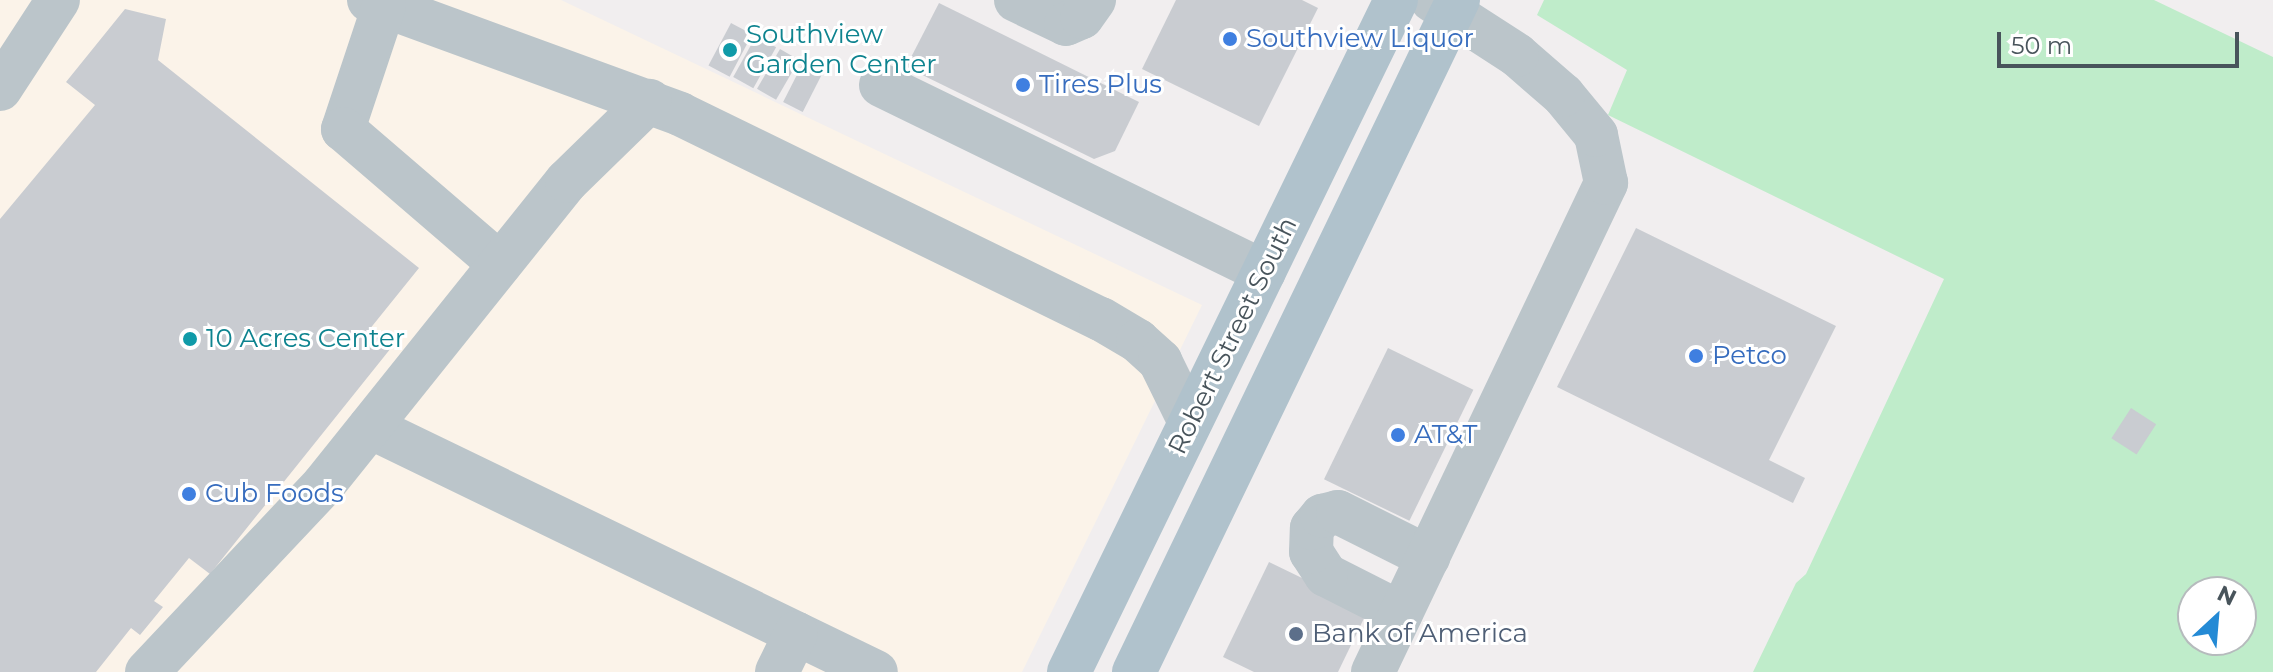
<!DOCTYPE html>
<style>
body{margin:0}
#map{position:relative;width:2273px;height:672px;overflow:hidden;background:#f1eeef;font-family:Montserrat,sans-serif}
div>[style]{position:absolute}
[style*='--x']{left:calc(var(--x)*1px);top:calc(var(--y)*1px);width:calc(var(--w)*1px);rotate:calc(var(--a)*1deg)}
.commercial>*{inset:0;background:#fbf3e9}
.green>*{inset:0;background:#bfecca}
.building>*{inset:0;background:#c9ccd1;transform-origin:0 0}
.minor>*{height:44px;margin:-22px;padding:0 22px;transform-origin:22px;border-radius:22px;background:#bbc5ca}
.major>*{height:44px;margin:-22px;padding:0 22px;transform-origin:22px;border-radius:22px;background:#b0c2cc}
.dots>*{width:22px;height:22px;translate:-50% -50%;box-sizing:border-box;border:4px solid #fff;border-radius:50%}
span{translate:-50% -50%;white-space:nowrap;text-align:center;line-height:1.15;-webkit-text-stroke:6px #fff;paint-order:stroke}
.culture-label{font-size:26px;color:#0d838f}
.left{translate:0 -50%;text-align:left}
.shop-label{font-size:26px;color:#366cbe}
.street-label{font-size:26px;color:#48545b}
.service-label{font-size:26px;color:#4e5e75}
.north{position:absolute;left:2177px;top:576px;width:80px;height:80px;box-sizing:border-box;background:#fff;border:2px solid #b6bbbd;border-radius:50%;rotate:26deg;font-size:22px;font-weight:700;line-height:32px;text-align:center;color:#48545b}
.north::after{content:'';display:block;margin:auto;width:28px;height:36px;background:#248ad5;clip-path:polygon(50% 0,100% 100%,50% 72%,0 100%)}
.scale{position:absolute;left:1997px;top:32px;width:242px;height:36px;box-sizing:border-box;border:4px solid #48545b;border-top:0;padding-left:10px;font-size:24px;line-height:28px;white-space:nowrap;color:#48545b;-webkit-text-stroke:6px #fff;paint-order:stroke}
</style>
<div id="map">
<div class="commercial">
<div style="clip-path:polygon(0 0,561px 0,1202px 305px,1022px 672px,0 672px)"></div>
</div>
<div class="green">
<div style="clip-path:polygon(evenodd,1544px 0,2154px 0,2273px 57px,2273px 672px,1753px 672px,1796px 583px,1806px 574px,1944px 279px,1608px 115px,1627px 70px,1537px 15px,1544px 0,2193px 592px,2241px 592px,2241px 640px,2193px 640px,2193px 592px)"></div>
</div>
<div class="building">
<div style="clip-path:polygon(1176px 0,1302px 0,1318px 8px,1259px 126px,1142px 69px)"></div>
<div style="clip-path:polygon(939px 3px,1139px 102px,1115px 151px,1094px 159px,906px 67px)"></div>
<div style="clip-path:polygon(125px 9px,166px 19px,158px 60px,419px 268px,369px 330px,391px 348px,210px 574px,189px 558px,154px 601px,163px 607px,140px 635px,131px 628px,96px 672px,0 672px,0 219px,95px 105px,66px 82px)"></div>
<div style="left:731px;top:23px;width:24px;height:48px;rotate:28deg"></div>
<div style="left:756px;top:36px;width:23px;height:47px;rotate:29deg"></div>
<div style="left:780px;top:49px;width:22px;height:46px;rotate:30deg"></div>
<div style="left:804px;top:61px;width:22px;height:46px;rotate:27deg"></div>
<div style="clip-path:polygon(1636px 228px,1836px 326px,1769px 460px,1805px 478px,1793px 503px,1557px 387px)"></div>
<div style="left:1388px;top:348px;width:95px;height:146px;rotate:26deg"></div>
<div style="left:2131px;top:408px;width:30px;height:36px;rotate:33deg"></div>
<div style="clip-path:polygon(1269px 562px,1368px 610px,1338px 672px,1254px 672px,1223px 657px)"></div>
</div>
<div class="minor">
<div style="--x:369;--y:0;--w:331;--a:20.1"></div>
<div style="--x:680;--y:114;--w:468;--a:26"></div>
<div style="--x:1101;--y:319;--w:43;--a:30.7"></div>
<div style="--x:1138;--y:341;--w:30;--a:42"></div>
<div style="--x:1160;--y:361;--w:68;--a:63.8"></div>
<div style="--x:1016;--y:0;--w:55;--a:25.6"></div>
<div style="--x:1066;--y:24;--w:17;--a:-24"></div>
<div style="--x:1082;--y:17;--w:21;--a:-55"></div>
<div style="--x:384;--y:6;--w:130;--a:108.4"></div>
<div style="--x:343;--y:129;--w:207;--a:40.7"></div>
<div style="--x:881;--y:85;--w:426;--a:26"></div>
<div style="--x:0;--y:89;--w:106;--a:-56.9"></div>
<div style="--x:370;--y:427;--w:562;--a:25.84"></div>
<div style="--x:1401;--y:613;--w:84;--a:-153.1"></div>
<div style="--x:1326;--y:575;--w:27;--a:-123"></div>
<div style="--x:1311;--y:552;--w:24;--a:-88"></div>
<div style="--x:1312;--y:528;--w:16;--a:-50"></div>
<div style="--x:1322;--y:516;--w:16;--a:-14"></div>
<div style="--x:1338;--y:512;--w:101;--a:26.6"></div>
<div style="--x:147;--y:672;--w:258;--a:-46.7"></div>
<div style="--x:324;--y:484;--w:388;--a:-51.3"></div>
<div style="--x:567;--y:181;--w:115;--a:-44.3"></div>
<div style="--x:777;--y:672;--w:43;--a:-64"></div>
<div style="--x:1373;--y:672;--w:542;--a:-64.52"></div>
<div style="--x:1606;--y:183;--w:49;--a:-101.8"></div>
<div style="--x:1596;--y:135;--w:52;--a:-129.5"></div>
<div style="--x:1563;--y:95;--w:61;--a:-139"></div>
<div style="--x:1517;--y:55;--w:101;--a:-147.1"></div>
</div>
<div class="major">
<div style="--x:1069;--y:672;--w:747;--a:-64.05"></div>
<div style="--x:1134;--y:672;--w:746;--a:-64.26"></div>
</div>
<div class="dots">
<div style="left:1230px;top:39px;background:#3f7fe0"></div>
<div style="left:730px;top:50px;background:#0f9aa8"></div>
<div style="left:1023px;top:85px;background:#3f7fe0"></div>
<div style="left:190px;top:339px;background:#0f9aa8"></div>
<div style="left:1696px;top:356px;background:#3f7fe0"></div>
<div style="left:1398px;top:435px;background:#3f7fe0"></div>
<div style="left:189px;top:494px;background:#3f7fe0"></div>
<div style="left:1296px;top:634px;background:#5c6f8a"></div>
</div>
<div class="culture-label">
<span class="left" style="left:746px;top:50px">Southview<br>Garden Center</span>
<span class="left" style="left:206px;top:339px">10 Acres Center</span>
</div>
<div class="shop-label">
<span class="left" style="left:1246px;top:39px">Southview Liquor</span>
<span class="left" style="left:1039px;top:85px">Tires Plus</span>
<span class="left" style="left:1712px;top:356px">Petco</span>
<span class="left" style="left:1414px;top:435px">AT&amp;T</span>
<span class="left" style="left:205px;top:494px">Cub Foods</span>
</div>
<div class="street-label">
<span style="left:1233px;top:336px;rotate:-64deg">Robert Street South</span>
</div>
<div class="service-label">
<span class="left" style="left:1312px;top:634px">Bank of America</span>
</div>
<div class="north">N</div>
<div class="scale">50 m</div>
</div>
